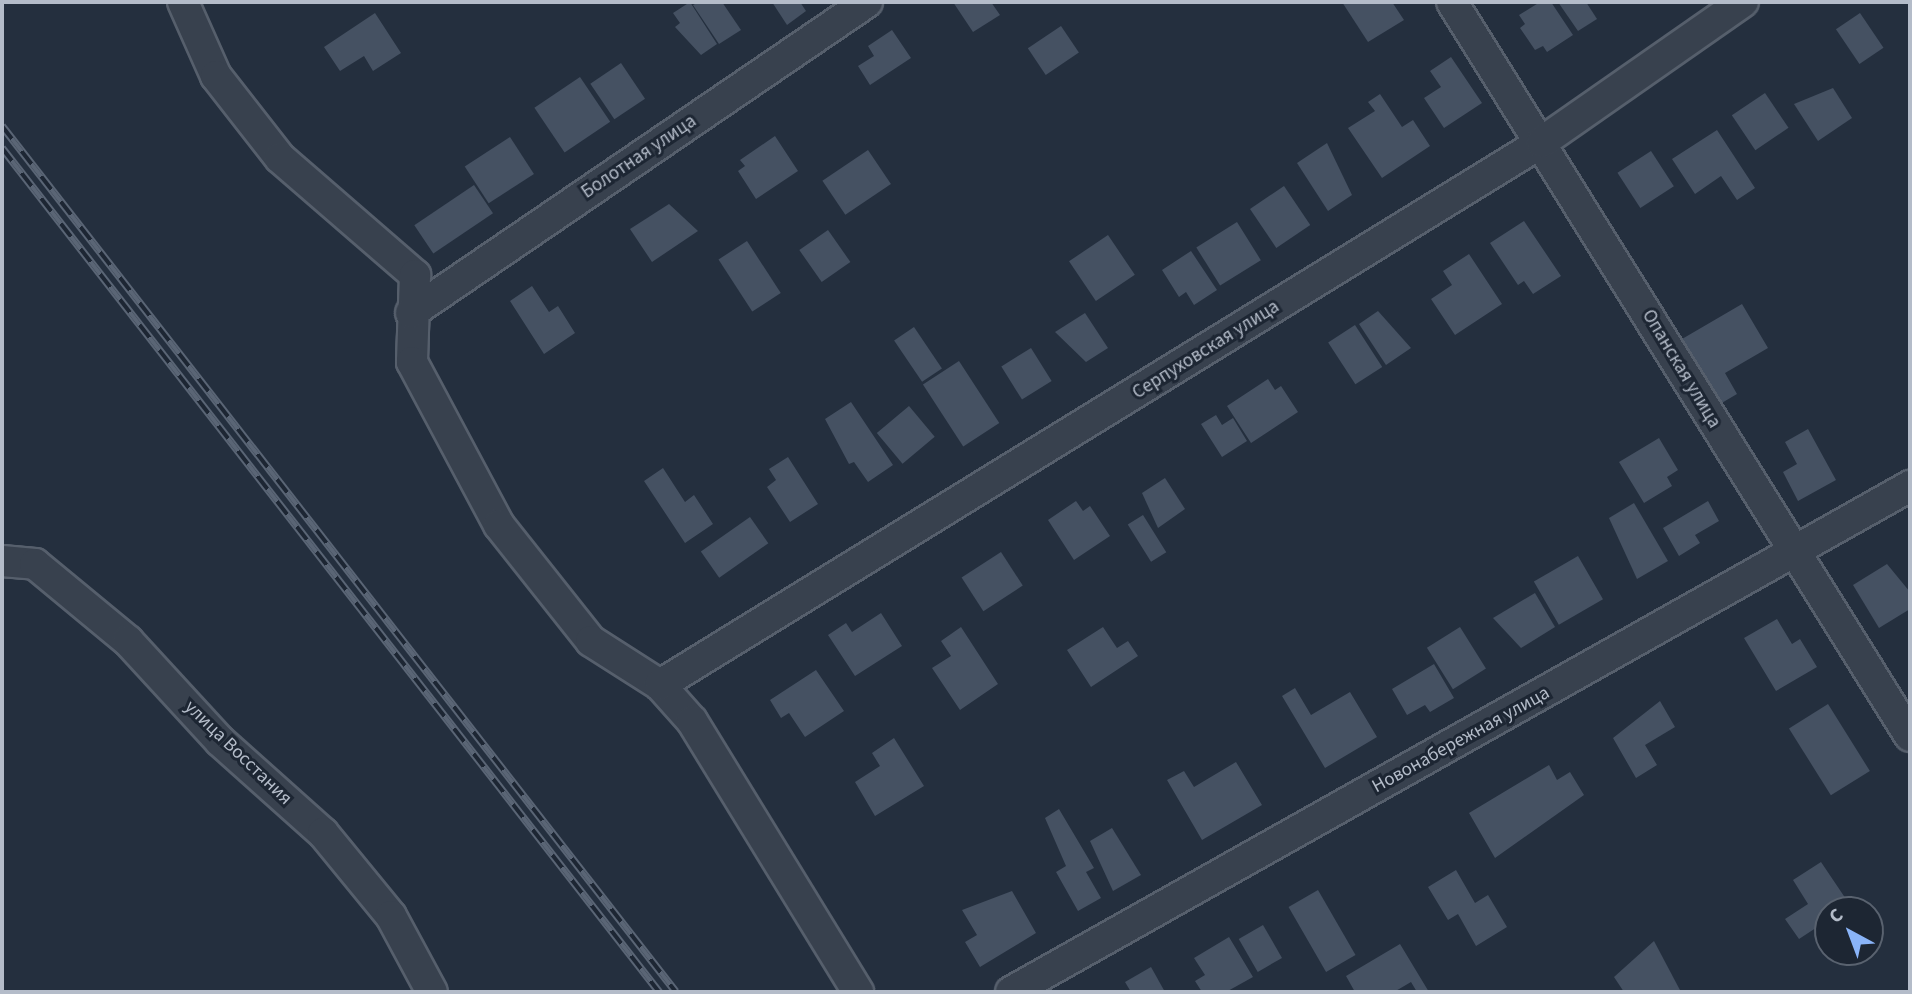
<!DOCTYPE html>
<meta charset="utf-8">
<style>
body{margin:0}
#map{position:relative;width:1912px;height:994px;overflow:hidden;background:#242f3e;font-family:"Source Sans 3",sans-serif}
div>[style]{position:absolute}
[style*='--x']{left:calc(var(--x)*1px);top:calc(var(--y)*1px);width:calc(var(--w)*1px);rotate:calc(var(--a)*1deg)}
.building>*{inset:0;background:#455162;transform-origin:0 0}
.roads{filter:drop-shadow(2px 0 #565f6c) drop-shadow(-2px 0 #565f6c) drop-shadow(0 2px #565f6c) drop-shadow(0 -2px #565f6c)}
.minor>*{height:30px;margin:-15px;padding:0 15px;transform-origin:15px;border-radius:15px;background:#38414e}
.rail>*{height:8px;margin-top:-4px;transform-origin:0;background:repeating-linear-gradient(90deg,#1d2633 0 16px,#5a6575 0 32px);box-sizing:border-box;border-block:2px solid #5a6575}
span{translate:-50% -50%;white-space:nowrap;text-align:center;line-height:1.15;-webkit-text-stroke:6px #1d2633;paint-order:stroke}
.street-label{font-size:19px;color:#b4bcc9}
.frame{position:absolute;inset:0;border:4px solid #b4bcc9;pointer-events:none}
.north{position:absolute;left:1814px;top:896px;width:70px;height:70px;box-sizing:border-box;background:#1d2633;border:2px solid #59626f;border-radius:50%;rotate:319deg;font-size:19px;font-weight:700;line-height:28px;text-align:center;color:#b4bcc9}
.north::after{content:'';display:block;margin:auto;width:24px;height:32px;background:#8ab4f8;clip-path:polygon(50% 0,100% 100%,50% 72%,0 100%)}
</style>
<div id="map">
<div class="building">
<div style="clip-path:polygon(690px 2px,717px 44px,701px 55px,675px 27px,680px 23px,673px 13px)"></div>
<div style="clip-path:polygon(699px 2px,722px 2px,741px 30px,719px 44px,693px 5px)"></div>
<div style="clip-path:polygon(772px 2px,800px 2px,806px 11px,787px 25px)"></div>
<div style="clip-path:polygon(953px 2px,991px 2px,1000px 15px,973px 32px)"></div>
<div style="clip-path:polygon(1342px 2px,1392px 2px,1404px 20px,1368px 42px)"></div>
<div style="clip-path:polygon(1540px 2px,1551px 2px,1573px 35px,1547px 52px,1543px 46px,1535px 50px,1520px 28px,1525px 24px,1519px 15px)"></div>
<div style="clip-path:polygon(1558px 2px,1586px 2px,1597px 19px,1578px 31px)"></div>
<div style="clip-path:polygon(375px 13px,401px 53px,373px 71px,364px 56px,340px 71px,324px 47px)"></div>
<div style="left:1860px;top:13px;width:42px;height:29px;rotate:56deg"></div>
<div style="left:1061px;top:26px;width:32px;height:40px;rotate:56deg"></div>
<div style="clip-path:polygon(892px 30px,911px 58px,870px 85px,858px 66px,874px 56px,868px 46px)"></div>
<div style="clip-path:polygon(1451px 57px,1482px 103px,1444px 128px,1424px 98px,1441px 87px,1430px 71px)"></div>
<div style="left:621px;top:63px;width:43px;height:37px;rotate:56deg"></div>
<div style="left:580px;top:77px;width:54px;height:55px;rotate:56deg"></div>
<div style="clip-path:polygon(1833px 88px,1852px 118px,1818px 141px,1794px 104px)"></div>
<div style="left:1765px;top:93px;width:42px;height:40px;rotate:56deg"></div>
<div style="clip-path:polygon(1380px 94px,1402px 127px,1413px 120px,1430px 146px,1382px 178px,1348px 128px,1375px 111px,1368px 102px)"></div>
<div style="clip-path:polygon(1717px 130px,1755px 188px,1737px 200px,1721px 176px,1695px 194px,1672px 159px)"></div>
<div style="clip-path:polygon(775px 136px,798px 171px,756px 199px,738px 171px,745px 166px,740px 160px)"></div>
<div style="left:510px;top:137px;width:44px;height:54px;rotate:57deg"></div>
<div style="clip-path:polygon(1327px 143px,1352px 195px,1328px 211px,1297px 163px)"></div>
<div style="left:868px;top:150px;width:41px;height:55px;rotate:56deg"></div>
<div style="left:1651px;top:151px;width:42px;height:40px;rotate:57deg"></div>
<div style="left:474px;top:185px;width:34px;height:72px;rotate:56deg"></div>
<div style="left:1284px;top:186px;width:47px;height:41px;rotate:56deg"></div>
<div style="clip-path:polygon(669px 204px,698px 231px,652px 262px,630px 229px)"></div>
<div style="clip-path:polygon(1524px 221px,1561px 276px,1533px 294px,1524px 281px,1518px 285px,1490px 243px)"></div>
<div style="left:1237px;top:222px;width:45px;height:48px;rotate:58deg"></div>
<div style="left:828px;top:230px;width:39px;height:35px;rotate:55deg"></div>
<div style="left:1108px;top:235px;width:48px;height:47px;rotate:56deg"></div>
<div style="left:747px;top:241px;width:62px;height:34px;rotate:57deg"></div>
<div style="clip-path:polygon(1191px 251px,1217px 290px,1194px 305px,1186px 292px,1179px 297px,1162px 270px)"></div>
<div style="clip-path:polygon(1469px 254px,1502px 304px,1455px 335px,1431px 299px,1452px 285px,1443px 271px)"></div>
<div style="clip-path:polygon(532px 286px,549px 312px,558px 306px,575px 333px,544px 354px,510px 301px)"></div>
<div style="clip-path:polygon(1742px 304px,1768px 348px,1725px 373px,1737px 394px,1720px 404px,1682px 339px)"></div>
<div style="clip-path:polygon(1378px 311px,1411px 348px,1386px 365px,1359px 324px)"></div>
<div style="clip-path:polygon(1085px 313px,1108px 348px,1086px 362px,1055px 332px)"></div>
<div style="left:1355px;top:325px;width:50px;height:32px;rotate:57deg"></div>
<div style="left:914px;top:327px;width:50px;height:24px;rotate:56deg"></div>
<div style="left:1031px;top:348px;width:39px;height:35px;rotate:58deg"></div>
<div style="left:959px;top:361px;width:74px;height:43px;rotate:57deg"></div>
<div style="clip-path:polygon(1268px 379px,1275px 390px,1281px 386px,1298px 412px,1251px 443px,1227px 406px)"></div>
<div style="clip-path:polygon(851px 402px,893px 465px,868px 482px,854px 462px,849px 464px,825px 419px)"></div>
<div style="left:909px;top:406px;width:40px;height:42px;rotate:50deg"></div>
<div style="clip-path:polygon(1216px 415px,1222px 425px,1233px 418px,1247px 441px,1222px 457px,1201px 424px)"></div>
<div style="clip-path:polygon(1808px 429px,1836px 480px,1798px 501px,1783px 472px,1797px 464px,1785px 442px)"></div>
<div style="clip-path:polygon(1659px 438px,1678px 470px,1667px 477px,1672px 486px,1644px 503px,1619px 462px)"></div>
<div style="clip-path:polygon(788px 457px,818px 504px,790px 522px,767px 487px,776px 480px,769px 469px)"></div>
<div style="clip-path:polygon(663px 468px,685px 502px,694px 495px,713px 524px,685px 543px,644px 481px)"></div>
<div style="clip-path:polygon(1165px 478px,1185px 509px,1158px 528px,1142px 493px)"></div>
<div style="clip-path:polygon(1076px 501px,1083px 511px,1090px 506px,1110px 536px,1074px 560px,1048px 520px)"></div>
<div style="clip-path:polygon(1708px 501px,1719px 521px,1695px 535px,1700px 543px,1679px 556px,1663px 528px)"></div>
<div style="clip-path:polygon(1634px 503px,1668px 561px,1637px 579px,1609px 518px)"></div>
<div style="left:1143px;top:515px;width:44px;height:18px;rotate:58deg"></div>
<div style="left:750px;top:517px;width:32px;height:60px;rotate:55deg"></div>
<div style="left:1001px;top:552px;width:40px;height:47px;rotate:57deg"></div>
<div style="left:1578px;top:556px;width:50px;height:51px;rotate:60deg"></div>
<div style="clip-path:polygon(1887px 564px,1910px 592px,1910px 609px,1879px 628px,1853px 585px)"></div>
<div style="clip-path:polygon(1535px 593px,1555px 627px,1521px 648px,1493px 618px)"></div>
<div style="clip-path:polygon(881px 613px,902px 646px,855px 676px,828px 635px,846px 623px,852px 632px)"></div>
<div style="clip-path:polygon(1777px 619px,1792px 644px,1800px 639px,1817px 667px,1776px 691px,1744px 638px)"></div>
<div style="clip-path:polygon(961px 627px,998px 684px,960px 710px,932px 668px,951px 656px,941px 641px)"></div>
<div style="clip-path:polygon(1103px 627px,1117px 648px,1128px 641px,1138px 656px,1091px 687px,1067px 650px)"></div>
<div style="left:1460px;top:627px;width:49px;height:39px;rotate:58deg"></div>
<div style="clip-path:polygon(1434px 664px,1454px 698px,1430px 712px,1425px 705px,1407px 715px,1392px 689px)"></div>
<div style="clip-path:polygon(816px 670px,844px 711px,805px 737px,789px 713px,781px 718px,770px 700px)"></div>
<div style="clip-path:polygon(1295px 688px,1311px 715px,1350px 692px,1377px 737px,1325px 768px,1282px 696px)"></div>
<div style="clip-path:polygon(1660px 701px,1675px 727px,1645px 745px,1657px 765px,1636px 778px,1613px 738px)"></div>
<div style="left:1828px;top:704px;width:79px;height:46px;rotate:58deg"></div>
<div style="clip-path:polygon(894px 738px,924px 786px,875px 816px,855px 782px,880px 766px,872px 753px)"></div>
<div style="clip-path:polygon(1236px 762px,1262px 805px,1202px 840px,1167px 780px,1184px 771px,1194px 787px)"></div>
<div style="clip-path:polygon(1549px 765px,1557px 780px,1570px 772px,1584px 795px,1495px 858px,1469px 813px)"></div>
<div style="clip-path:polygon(1059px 809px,1094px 868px,1086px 872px,1101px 898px,1078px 911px,1056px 872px,1066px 866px,1045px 818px)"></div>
<div style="clip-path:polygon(1112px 828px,1141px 875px,1113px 891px,1090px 841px)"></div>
<div style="clip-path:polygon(1821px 862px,1850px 905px,1828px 910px,1828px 920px,1799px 939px,1785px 919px,1808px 904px,1793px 880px)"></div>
<div style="clip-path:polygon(1456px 870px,1475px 903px,1488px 895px,1507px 927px,1476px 946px,1458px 914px,1448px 920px,1428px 887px)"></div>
<div style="left:1318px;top:890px;width:75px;height:34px;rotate:60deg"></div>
<div style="clip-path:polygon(1012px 891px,1036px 933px,980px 967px,965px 942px,977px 935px,962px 910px)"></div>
<div style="left:1263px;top:925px;width:38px;height:28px;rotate:60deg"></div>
<div style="clip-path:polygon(1229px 937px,1253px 977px,1226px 992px,1202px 992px,1195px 981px,1205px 975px,1194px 958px)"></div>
<div style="clip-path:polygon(1654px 941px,1681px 992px,1624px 992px,1614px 977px)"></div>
<div style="clip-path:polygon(1400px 944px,1429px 992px,1417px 992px,1411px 982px,1394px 992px,1355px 992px,1346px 976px)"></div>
<div style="clip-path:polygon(1151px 967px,1165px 992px,1131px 992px,1125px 982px)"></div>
</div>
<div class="roads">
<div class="minor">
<div style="--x:183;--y:2;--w:81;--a:66"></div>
<div style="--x:216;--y:76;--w:104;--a:52"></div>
<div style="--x:280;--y:158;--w:179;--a:40.9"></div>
<div style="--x:415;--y:275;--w:87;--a:92"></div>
<div style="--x:412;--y:362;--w:185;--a:61.9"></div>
<div style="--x:499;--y:525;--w:148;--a:51.6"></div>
<div style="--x:591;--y:641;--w:82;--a:32.5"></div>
<div style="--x:660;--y:685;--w:48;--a:48.4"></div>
<div style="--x:692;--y:721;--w:318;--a:58.5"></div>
<div style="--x:1452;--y:2;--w:865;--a:58.04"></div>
<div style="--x:411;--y:313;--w:552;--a:-34.29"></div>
<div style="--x:2;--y:561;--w:33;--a:5"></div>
<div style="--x:35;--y:564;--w:121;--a:39.6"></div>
<div style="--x:128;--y:641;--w:136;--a:47.4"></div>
<div style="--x:220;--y:741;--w:138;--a:41.8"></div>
<div style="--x:323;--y:833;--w:107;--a:50.7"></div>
<div style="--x:391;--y:916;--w:86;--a:61.7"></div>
<div style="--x:660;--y:685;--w:1036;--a:-31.62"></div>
<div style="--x:1542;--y:142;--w:245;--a:-34.9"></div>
<div style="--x:1011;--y:992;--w:1032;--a:-29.37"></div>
</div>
</div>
<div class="rail">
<div style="--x:2;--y:126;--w:1097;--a:52.11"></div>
<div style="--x:2;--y:148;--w:1070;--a:52.1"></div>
</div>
<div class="street-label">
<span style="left:639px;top:157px;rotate:-34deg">Болотная улица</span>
<span style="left:1206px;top:350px;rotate:-32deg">Серпуховская улица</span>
<span style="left:1681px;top:369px;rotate:59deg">Опанская улица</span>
<span style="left:1461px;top:740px;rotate:-29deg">Новонабережная улица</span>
<span style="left:238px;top:753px;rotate:44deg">улица Восстания</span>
</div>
<div class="frame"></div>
<div class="north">С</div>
</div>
